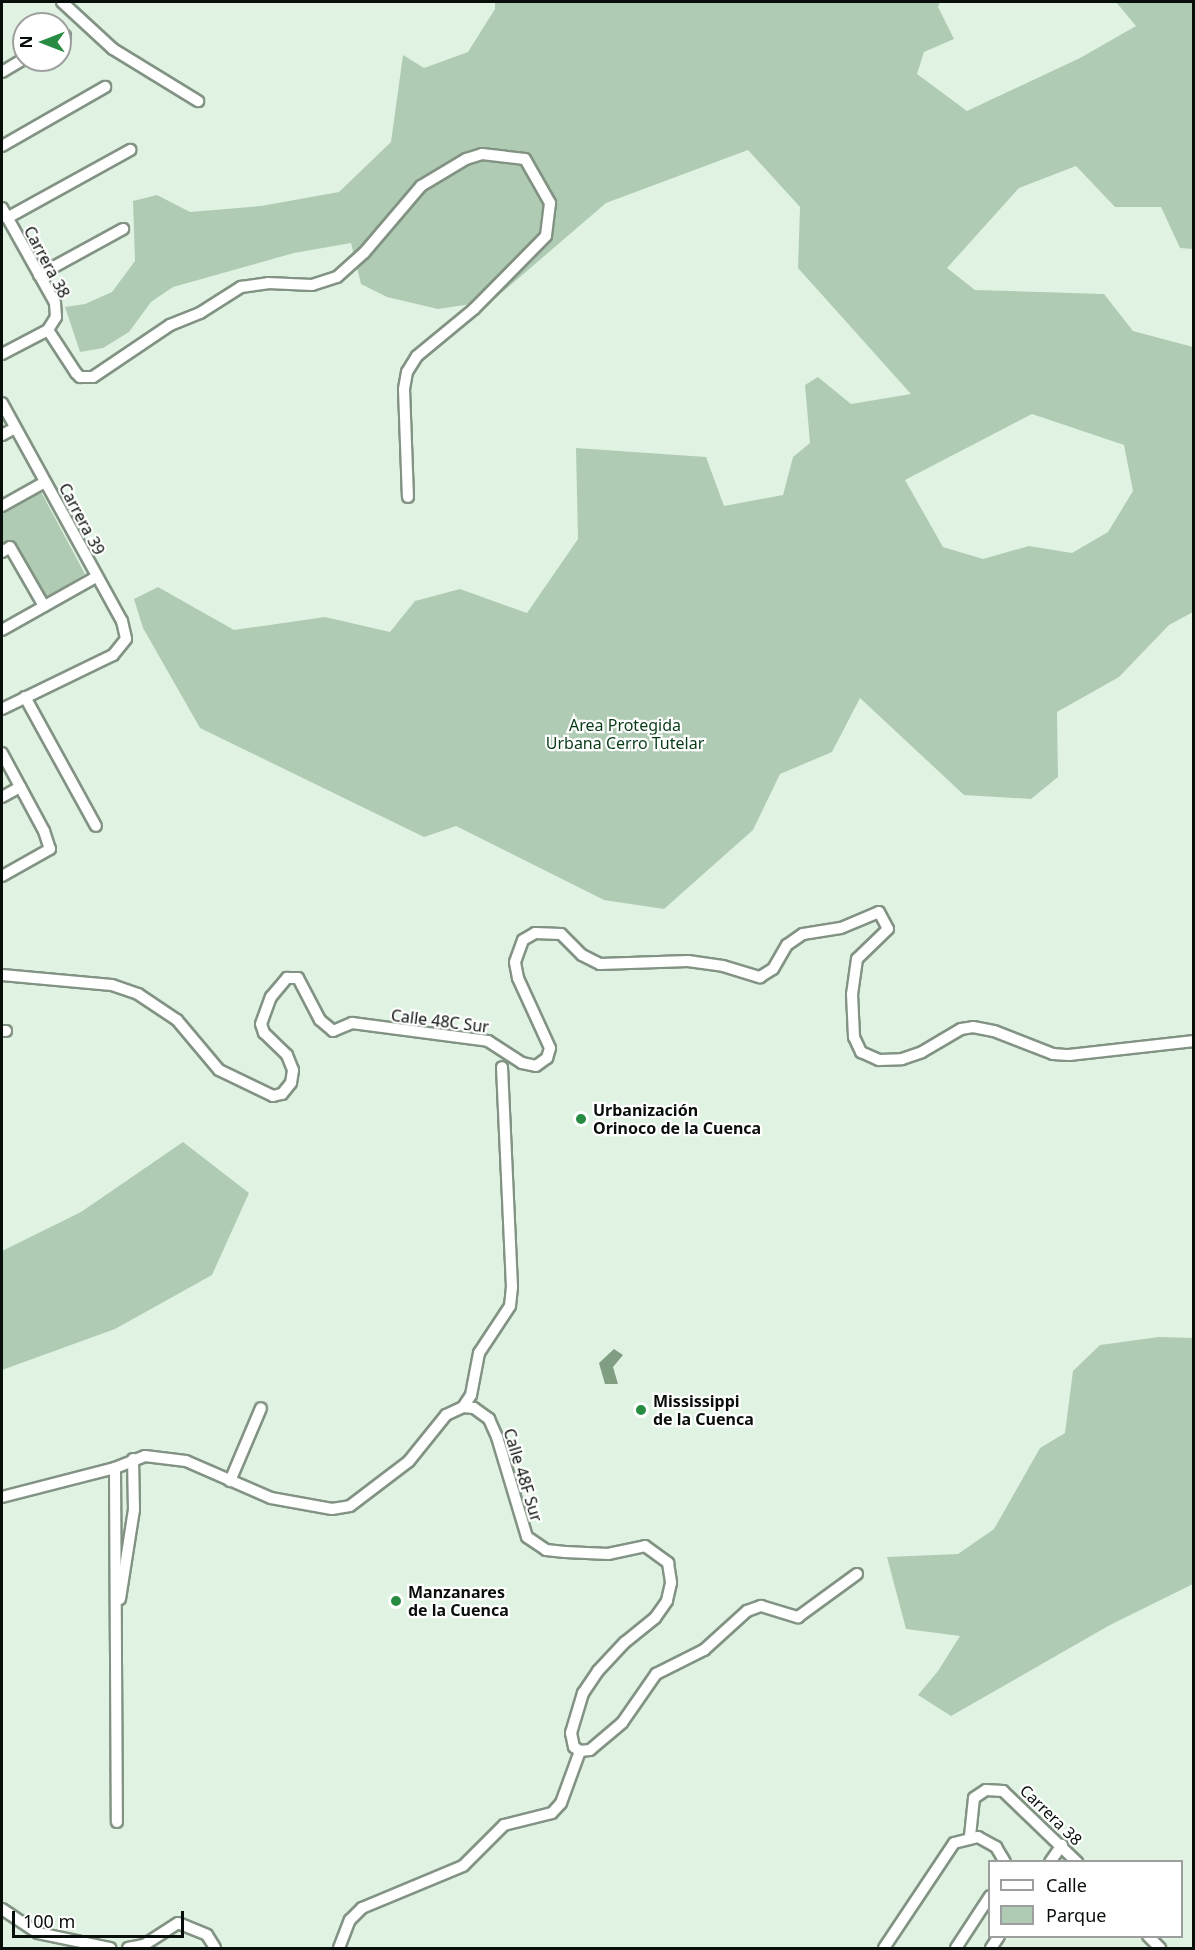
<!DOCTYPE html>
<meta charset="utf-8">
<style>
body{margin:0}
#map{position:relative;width:1195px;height:1950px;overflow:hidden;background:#e0f3e2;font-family:"Noto Sans",sans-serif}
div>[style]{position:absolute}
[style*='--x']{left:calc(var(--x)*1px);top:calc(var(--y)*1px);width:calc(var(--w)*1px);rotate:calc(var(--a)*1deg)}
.green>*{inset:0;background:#b0cbb3}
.water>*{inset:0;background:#7f9e82}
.roads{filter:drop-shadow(2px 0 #829383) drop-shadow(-2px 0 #829383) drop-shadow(0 2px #829383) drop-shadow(0 -2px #829383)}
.minor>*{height:10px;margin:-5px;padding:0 5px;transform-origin:5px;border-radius:5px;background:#fff}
.dots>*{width:16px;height:16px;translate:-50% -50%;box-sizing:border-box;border:3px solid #fff;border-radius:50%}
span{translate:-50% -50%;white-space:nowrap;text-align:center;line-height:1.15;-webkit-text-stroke:4.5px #fff;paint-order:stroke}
.street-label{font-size:16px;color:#080e09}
.park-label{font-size:16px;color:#073b16}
.poi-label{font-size:16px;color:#080e09;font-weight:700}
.left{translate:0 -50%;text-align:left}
.frame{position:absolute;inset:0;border:3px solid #080e09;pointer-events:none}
.legend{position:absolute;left:988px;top:1860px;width:195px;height:78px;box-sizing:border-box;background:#fff;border:2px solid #9c9f9d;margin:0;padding:8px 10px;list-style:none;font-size:18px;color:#080e09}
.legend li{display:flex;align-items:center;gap:12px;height:30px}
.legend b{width:30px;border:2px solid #9c9f9d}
.north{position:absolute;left:12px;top:12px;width:60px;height:60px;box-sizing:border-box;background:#fff;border:2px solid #9c9f9d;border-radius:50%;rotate:270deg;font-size:16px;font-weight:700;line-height:24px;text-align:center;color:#080e09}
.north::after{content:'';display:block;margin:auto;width:21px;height:27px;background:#278c42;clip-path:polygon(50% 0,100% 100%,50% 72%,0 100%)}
.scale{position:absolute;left:12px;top:1911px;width:172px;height:27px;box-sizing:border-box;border:3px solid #080e09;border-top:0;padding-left:8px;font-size:18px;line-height:21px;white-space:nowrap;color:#080e09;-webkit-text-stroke:4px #fff;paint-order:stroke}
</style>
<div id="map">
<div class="green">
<div style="clip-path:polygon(evenodd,495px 2px,940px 2px,938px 7px,954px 39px,924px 52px,917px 74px,967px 111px,1080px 58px,1136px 26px,1116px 2px,1193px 2px,1193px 249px,1180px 248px,1161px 207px,1115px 207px,1076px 166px,1019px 188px,947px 268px,975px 290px,1104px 294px,1133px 331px,1193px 347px,1193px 612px,1169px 625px,1119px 677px,1057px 712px,1058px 777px,1031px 799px,964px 795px,860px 698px,832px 752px,780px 774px,753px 830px,664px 909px,604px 900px,456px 826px,424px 837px,200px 728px,143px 628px,134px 599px,158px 587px,234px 630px,325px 617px,390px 632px,415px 601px,460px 589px,527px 613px,578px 539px,576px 448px,706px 457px,724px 506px,783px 495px,793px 457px,810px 443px,805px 385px,818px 377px,851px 404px,911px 394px,798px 268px,800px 207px,748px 150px,606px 203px,492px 301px,438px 309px,387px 297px,361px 284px,351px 243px,294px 253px,173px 287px,151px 302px,129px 332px,103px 348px,80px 352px,65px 307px,85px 304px,112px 292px,135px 261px,133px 201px,157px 195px,190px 212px,261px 206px,339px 192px,391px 142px,403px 55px,424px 68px,468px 52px,495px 9px,495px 2px,1032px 414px,1124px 445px,1133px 491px,1108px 532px,1072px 553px,1029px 546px,983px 559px,943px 547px,905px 480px,1032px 414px)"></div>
<div style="clip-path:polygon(40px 490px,85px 574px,44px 599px,11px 543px,2px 548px,2px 511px)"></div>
<div style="clip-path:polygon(183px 1142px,249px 1193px,212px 1275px,115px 1329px,2px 1370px,2px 1251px,81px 1212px)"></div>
<div style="clip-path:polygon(1159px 1337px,1193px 1338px,1193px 1584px,1110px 1625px,951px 1716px,918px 1695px,938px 1671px,960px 1636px,906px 1629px,887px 1557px,958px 1554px,994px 1529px,1040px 1448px,1065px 1433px,1073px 1371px,1100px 1345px)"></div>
</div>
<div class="water">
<div style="clip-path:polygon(614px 1349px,623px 1355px,613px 1367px,618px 1384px,605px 1384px,599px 1363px)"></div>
</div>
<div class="roads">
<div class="minor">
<div style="--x:62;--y:2;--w:69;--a:42.7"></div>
<div style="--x:113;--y:49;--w:100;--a:31.5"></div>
<div style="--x:60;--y:39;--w:6;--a:-31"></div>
<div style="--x:2;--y:72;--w:26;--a:-31"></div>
<div style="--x:2;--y:146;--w:119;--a:-29.8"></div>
<div style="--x:2;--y:208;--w:109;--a:60.8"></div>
<div style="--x:55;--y:303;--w:14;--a:86"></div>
<div style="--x:56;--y:317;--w:15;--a:122"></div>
<div style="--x:48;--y:330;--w:52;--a:152.4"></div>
<div style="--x:7;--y:218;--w:141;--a:-28.9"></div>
<div style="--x:39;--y:275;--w:96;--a:-28.7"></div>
<div style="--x:48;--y:330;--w:51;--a:56.9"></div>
<div style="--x:76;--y:373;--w:6;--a:45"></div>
<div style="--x:80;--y:377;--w:13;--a:0"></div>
<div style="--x:93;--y:377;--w:93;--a:-34"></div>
<div style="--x:170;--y:325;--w:32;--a:-22"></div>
<div style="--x:200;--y:313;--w:49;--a:-32.4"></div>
<div style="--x:241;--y:287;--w:27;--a:-8"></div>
<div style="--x:268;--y:283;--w:44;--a:2.6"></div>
<div style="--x:312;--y:285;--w:26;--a:-18"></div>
<div style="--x:337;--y:277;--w:36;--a:-42"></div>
<div style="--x:364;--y:253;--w:88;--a:-49.6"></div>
<div style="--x:421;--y:186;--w:52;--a:-31"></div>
<div style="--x:466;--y:159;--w:17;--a:-17"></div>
<div style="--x:482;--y:154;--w:43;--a:6.6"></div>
<div style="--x:525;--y:159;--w:51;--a:60.4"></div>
<div style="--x:550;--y:203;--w:33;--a:97"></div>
<div style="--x:546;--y:236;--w:103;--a:134.6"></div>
<div style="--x:474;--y:309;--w:74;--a:140.5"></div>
<div style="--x:417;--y:356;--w:19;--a:122"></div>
<div style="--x:407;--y:372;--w:17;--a:100"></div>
<div style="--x:404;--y:389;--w:108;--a:87.9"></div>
<div style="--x:2;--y:403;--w:249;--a:61.2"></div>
<div style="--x:122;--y:621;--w:18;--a:77"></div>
<div style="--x:126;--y:639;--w:21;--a:129"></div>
<div style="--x:113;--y:655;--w:123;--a:154.1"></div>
<div style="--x:2;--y:435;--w:15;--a:-28"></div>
<div style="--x:2;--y:506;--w:49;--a:-29.2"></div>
<div style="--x:2;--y:552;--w:9;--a:-32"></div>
<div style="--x:10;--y:547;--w:68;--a:60"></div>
<div style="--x:2;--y:630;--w:108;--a:-29.4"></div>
<div style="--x:25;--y:697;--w:147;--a:61.2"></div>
<div style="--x:2;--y:753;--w:89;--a:61.7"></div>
<div style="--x:44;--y:831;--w:19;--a:72"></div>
<div style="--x:50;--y:849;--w:55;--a:150.6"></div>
<div style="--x:2;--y:797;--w:21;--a:-29"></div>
<div style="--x:2;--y:975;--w:110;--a:5.2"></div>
<div style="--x:112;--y:985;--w:28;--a:19"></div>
<div style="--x:138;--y:994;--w:47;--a:33.7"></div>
<div style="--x:177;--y:1020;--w:65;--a:50"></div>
<div style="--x:219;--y:1070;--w:60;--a:25.7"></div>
<div style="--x:273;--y:1096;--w:9;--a:-13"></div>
<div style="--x:282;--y:1094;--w:14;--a:-51"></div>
<div style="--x:291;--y:1083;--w:13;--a:-81"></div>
<div style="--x:293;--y:1070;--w:16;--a:-112"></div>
<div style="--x:287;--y:1055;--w:32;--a:-136"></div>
<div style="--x:264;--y:1033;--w:9;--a:-108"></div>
<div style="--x:261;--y:1024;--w:29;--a:-70"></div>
<div style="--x:271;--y:997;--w:25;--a:-50"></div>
<div style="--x:287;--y:978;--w:11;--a:0"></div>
<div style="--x:298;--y:978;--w:47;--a:62.4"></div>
<div style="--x:320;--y:1020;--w:17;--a:40"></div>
<div style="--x:333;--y:1031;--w:21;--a:-23"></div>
<div style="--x:352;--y:1023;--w:137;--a:7.5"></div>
<div style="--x:488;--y:1041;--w:40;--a:32.9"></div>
<div style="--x:522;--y:1063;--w:14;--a:12"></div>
<div style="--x:536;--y:1066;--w:14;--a:-36"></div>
<div style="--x:547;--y:1058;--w:10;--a:-73"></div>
<div style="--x:550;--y:1048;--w:77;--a:-114.6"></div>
<div style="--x:518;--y:978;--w:16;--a:-101"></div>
<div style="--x:515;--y:962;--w:23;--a:-70"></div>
<div style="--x:523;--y:940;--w:14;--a:-30"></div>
<div style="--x:535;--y:933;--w:26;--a:2"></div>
<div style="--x:561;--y:934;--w:30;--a:45"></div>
<div style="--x:582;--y:955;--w:20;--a:27"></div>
<div style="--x:600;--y:964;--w:88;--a:-2"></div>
<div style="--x:688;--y:961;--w:35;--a:8"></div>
<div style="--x:723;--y:966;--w:39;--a:17"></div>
<div style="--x:760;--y:977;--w:15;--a:-32"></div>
<div style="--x:773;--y:969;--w:28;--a:-60"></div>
<div style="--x:787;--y:945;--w:19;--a:-35"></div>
<div style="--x:803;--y:934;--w:38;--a:-9"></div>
<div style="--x:841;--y:928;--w:41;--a:-22.8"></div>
<div style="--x:879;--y:912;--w:19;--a:62"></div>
<div style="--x:888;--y:929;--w:43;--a:135.9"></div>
<div style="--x:857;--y:959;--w:35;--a:98"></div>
<div style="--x:852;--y:994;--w:43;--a:87.3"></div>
<div style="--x:854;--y:1037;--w:17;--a:65"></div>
<div style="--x:861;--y:1052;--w:20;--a:24"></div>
<div style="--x:879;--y:1060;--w:23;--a:-2"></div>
<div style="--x:902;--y:1059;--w:21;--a:-19"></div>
<div style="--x:922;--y:1052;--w:45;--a:-30.5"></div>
<div style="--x:961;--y:1029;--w:12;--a:-9"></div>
<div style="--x:973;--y:1027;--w:21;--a:11"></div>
<div style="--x:994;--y:1031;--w:63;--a:21.3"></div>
<div style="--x:1053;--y:1054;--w:16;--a:4"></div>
<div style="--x:1069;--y:1055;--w:126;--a:-6.4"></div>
<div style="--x:2;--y:1031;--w:4;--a:0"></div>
<div style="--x:463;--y:1407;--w:14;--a:-56"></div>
<div style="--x:471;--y:1395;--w:43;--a:-79.2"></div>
<div style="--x:479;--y:1353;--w:56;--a:-56.6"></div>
<div style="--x:510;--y:1306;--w:19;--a:-84"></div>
<div style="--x:512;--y:1287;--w:220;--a:-92.6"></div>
<div style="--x:115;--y:1468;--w:354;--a:89.7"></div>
<div style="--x:230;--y:1481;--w:79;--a:-67"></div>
<div style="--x:2;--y:1497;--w:117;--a:-14.4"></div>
<div style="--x:115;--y:1468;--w:32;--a:-22"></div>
<div style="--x:145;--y:1456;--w:41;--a:7"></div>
<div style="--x:186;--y:1461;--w:93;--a:23.5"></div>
<div style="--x:271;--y:1498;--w:62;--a:10.2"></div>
<div style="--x:332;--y:1509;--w:18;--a:-9"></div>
<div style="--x:350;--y:1506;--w:74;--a:-37.3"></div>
<div style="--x:409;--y:1461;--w:59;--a:-51.2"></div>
<div style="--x:446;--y:1415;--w:19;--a:-25"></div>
<div style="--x:463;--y:1407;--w:11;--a:5"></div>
<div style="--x:474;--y:1408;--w:19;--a:36"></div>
<div style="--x:489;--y:1419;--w:20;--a:66"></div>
<div style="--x:497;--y:1437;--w:104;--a:73.3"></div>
<div style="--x:527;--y:1537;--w:23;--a:34"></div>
<div style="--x:546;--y:1550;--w:19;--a:6"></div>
<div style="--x:565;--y:1552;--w:43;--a:2.7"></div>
<div style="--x:608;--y:1554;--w:38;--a:-12"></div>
<div style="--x:645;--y:1546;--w:29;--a:36"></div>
<div style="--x:668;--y:1563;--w:20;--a:81"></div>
<div style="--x:671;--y:1583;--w:18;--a:103"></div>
<div style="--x:667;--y:1601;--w:21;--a:125"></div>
<div style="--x:655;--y:1618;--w:38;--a:141"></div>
<div style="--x:625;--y:1642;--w:40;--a:133"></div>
<div style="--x:598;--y:1671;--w:27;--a:124"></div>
<div style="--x:583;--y:1693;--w:42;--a:106.7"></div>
<div style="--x:571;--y:1733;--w:14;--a:78"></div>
<div style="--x:574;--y:1747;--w:7;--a:34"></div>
<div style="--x:580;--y:1751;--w:10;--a:-6"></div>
<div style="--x:590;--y:1750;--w:42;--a:-40.2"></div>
<div style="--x:622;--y:1723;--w:60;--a:-55.2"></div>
<div style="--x:656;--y:1674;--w:54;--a:-26.6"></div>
<div style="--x:704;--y:1650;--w:58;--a:-42.2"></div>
<div style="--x:747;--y:1611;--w:15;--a:-20"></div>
<div style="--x:761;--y:1606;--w:39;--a:17"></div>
<div style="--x:798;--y:1617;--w:73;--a:-36.1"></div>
<div style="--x:120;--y:1599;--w:90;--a:-81.1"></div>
<div style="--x:134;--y:1510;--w:51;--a:-91.1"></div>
<div style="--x:970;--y:1836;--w:38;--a:-84"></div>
<div style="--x:974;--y:1798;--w:14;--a:-34"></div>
<div style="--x:986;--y:1790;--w:17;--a:3"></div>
<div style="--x:1003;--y:1791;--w:103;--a:43.8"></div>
<div style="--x:1050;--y:1862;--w:21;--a:-55"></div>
<div style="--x:2;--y:1909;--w:43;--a:33.7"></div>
<div style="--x:38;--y:1933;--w:74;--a:11.8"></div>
<div style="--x:1148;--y:1936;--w:17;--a:45"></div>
<div style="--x:128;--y:1948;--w:16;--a:-11"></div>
<div style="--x:144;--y:1945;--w:40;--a:-32.9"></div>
<div style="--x:178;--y:1923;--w:31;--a:22"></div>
<div style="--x:207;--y:1935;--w:15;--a:58"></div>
<div style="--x:339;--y:1948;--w:30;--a:-69"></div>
<div style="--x:350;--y:1920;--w:17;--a:-45"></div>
<div style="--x:362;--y:1908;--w:109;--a:-22.6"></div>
<div style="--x:463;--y:1866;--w:58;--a:-45"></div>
<div style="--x:504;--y:1825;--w:49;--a:-14"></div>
<div style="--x:552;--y:1813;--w:13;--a:-48"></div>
<div style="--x:561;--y:1803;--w:55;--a:-69.9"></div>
<div style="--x:884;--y:1948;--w:126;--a:-56.3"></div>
<div style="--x:954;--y:1843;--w:25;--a:-14"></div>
<div style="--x:978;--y:1837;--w:21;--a:29"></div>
<div style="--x:996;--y:1847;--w:17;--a:59"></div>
<div style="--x:956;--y:1948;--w:62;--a:-56.8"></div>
<div style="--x:991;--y:1948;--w:14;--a:-56"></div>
</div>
</div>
<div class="dots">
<div style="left:581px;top:1119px;background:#278c42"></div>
<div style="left:641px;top:1410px;background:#278c42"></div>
<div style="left:396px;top:1601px;background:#278c42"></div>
</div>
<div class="street-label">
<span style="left:47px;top:262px;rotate:62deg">Carrera 38</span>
<span style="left:82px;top:519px;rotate:62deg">Carrera 39</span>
<span style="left:440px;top:1021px;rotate:7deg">Calle 48C Sur</span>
<span style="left:523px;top:1475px;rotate:73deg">Calle 48F Sur</span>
<span style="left:1051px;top:1815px;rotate:44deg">Carrera 38</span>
</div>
<div class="park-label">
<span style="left:625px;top:734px">Area Protegida<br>Urbana Cerro Tutelar</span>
</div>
<div class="poi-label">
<span class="left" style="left:593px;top:1119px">Urbanización<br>Orinoco de la Cuenca</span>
<span class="left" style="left:653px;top:1410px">Mississippi<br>de la Cuenca</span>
<span class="left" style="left:408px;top:1601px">Manzanares<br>de la Cuenca</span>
</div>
<div class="frame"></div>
<ul class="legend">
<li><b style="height:8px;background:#fff"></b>Calle</li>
<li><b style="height:16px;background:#b0cbb3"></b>Parque</li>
</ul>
<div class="north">N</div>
<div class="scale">100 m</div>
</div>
